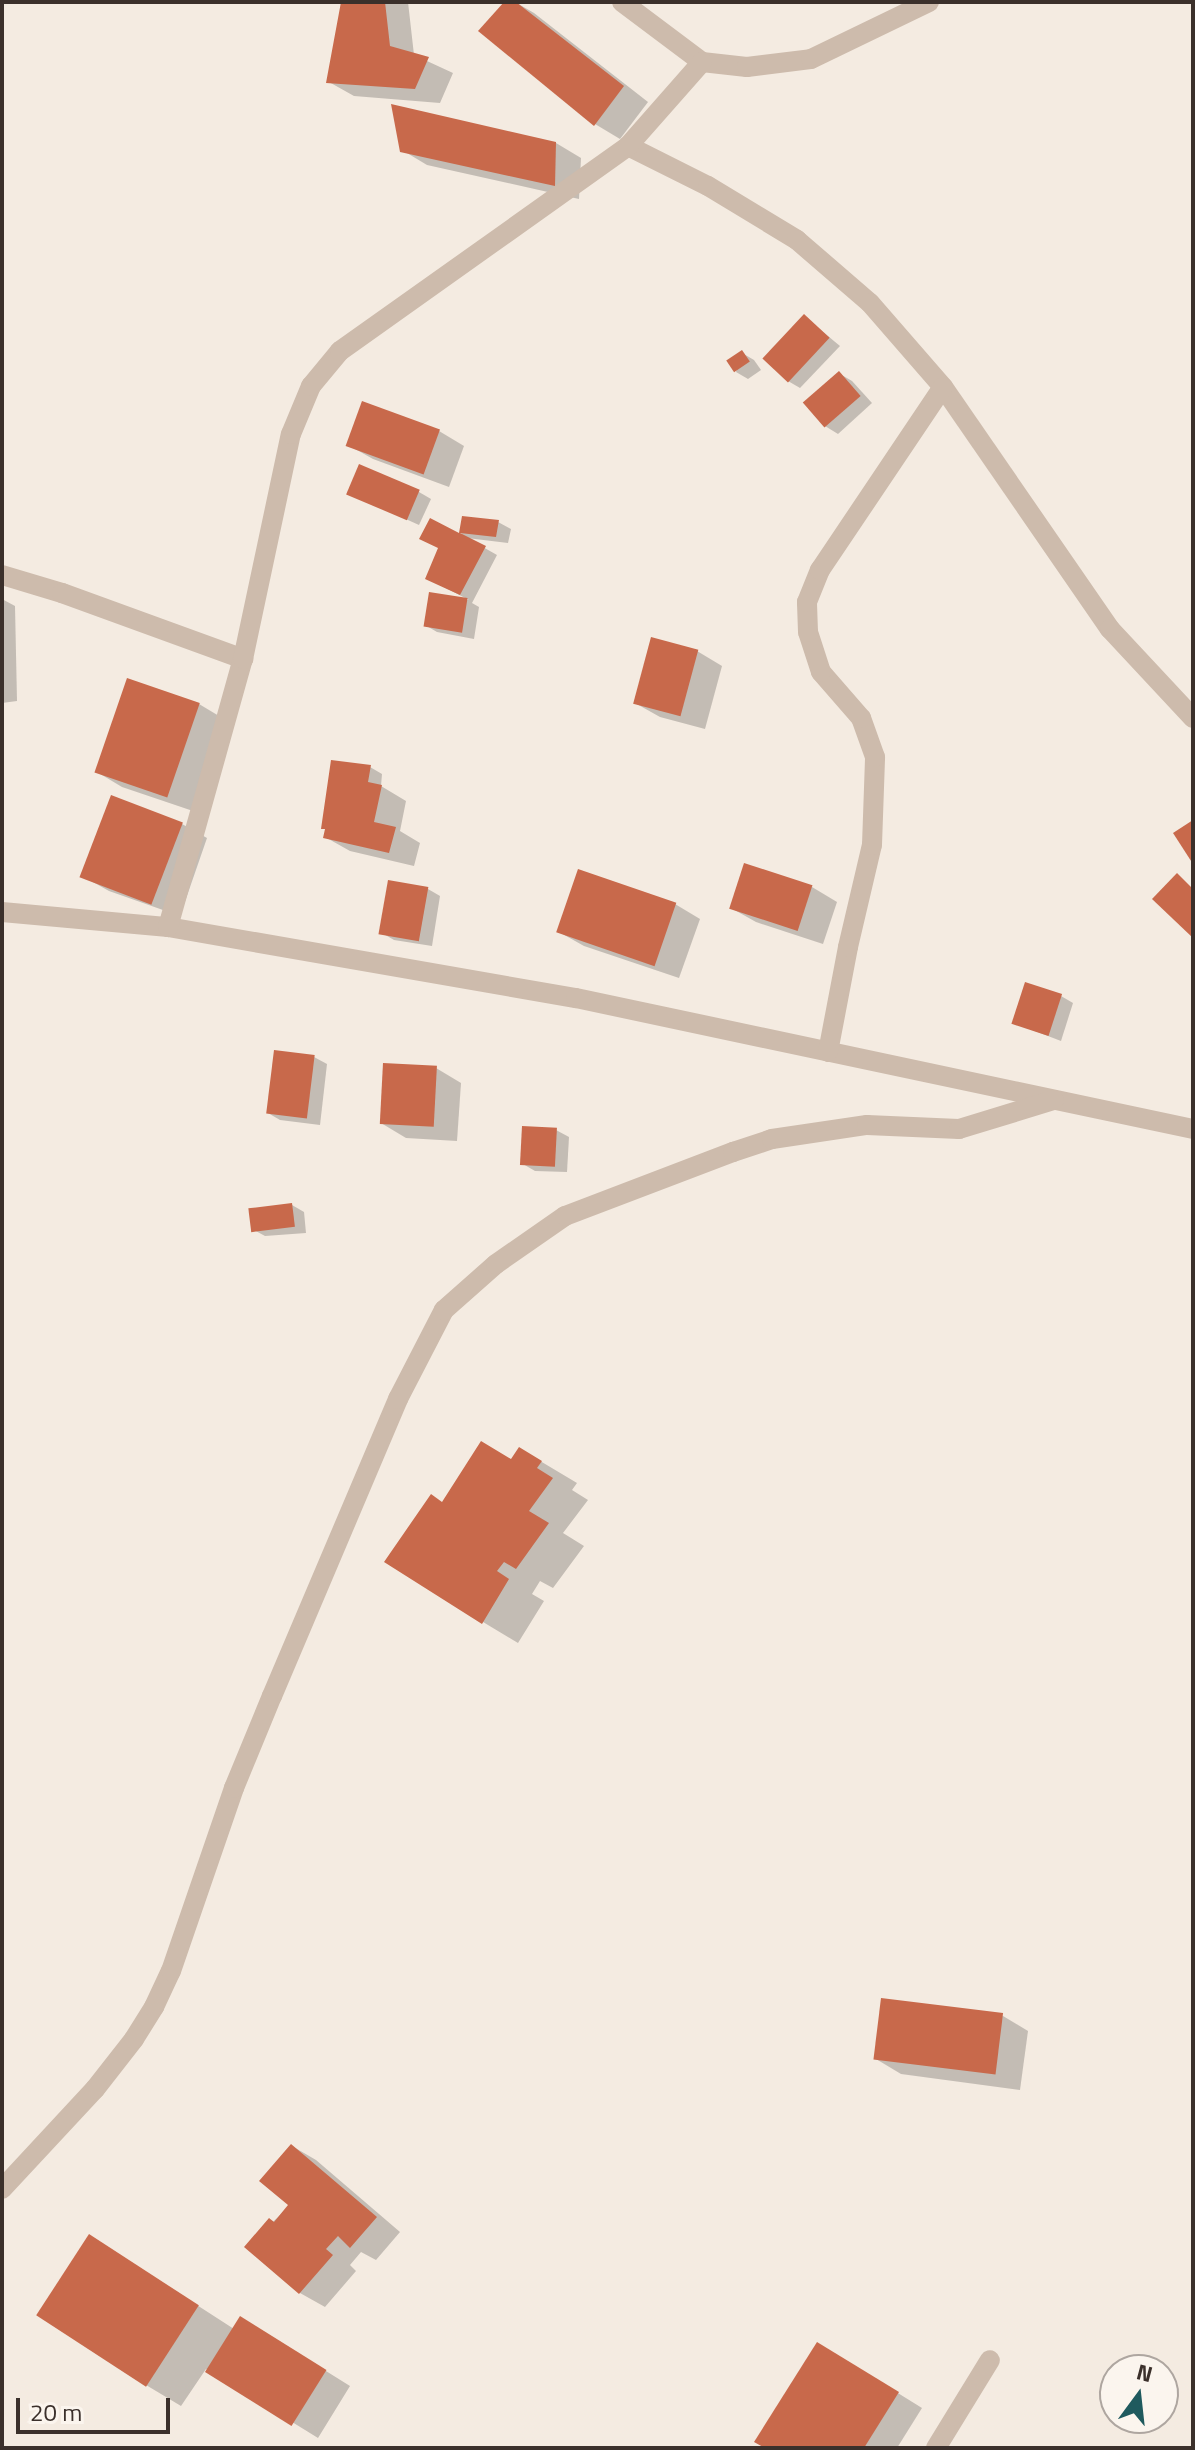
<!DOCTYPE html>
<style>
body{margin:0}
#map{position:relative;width:1195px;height:2450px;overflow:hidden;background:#f4ebe1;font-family:"Titillium Web",sans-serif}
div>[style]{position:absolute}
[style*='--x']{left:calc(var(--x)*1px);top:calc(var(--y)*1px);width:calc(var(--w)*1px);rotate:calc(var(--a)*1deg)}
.shadow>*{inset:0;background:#0003}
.building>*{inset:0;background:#c8694b;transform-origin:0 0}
.minor>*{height:20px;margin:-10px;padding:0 10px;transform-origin:10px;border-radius:10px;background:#cdbbac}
span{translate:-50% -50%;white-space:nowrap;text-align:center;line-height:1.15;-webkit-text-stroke:6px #fbf5ee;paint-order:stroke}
.frame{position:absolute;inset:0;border:4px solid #3b302b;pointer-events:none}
.north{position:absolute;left:1099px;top:2354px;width:80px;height:80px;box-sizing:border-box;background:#fbf5ee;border:2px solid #aea6a0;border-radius:50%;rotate:15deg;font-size:22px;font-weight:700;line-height:32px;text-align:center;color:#3b302b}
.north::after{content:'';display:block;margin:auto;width:28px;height:36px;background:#1f5a5e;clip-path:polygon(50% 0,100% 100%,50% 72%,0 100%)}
.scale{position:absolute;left:16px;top:2398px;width:154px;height:36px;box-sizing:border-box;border:4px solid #3b302b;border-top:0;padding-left:10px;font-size:24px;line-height:28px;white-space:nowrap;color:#3b302b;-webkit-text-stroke:6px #fbf5ee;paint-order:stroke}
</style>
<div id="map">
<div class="shadow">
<div style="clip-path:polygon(343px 2px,408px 2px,414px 55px,453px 73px,440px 103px,354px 96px,329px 82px)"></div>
<div style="clip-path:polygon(506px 2px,515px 2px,534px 13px,648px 102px,620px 139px,595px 124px)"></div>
<div style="clip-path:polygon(556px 143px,581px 158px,579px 199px,427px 165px,402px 150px)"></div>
<div style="clip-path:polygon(805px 317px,840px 346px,800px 388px,788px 381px)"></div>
<div style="clip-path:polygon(742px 353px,754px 360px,761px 370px,748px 379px,736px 372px)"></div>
<div style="clip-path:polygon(840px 374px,852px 381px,872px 403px,838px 434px,825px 426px)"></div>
<div style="clip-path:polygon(364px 403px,439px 431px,464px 446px,449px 487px,373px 459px,348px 445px)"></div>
<div style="clip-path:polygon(419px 492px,431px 499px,419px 525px,359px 498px)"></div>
<div style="clip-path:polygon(464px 518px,498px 522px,511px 529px,508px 543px,467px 538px,497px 555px,472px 603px,479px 607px,474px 639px,437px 632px,425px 625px,430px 594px,469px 600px,440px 585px,461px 536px)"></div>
<div style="clip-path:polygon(2px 599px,15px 606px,17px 701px,2px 703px)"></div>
<div style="clip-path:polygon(697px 651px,722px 666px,705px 729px,660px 717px,635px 703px)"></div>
<div style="clip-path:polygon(199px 704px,224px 719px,193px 811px,122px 787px,97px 772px)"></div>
<div style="clip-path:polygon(370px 767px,382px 774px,381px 786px,406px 801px,400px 831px,420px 843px,414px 866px,350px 851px,325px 837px,327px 830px,323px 828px)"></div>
<div style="clip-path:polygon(182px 824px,207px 838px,180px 916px,109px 891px,84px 877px)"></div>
<div style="clip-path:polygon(812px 887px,837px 902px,823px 944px,756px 922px,731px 908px)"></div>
<div style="clip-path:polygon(428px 889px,440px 896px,432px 946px,394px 940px,382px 933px)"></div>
<div style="clip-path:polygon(675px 904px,700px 919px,679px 978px,584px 946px,559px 932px)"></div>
<div style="clip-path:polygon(1061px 996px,1073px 1003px,1061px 1041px,1014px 1023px)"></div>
<div style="clip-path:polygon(314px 1057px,327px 1064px,320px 1125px,280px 1120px,268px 1113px)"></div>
<div style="clip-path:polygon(436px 1068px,461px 1083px,457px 1141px,406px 1138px,381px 1123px)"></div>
<div style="clip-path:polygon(556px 1130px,569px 1137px,567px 1172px,535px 1171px,523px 1164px)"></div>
<div style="clip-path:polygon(292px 1205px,304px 1212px,306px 1233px,265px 1236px,252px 1229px)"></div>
<div style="clip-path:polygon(520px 1449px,577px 1483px,572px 1490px,588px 1500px,563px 1533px,584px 1546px,553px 1588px,540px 1581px,532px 1594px,544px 1601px,518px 1643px,483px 1622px,443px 1504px,512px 1461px)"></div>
<div style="clip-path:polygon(1003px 2016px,1028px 2031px,1020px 2090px,901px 2074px,876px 2059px)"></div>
<div style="clip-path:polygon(292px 2146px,316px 2160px,400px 2232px,376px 2260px,361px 2252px,350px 2265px,356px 2271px,325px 2307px,300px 2293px,247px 2246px,291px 2205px)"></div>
<div style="clip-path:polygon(90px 2236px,234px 2329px,265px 2333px,350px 2386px,318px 2438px,206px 2369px,181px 2406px,146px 2385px)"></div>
<div style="clip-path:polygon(843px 2359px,922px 2408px,897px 2448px,768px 2448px)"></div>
</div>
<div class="building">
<div style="clip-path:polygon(341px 2px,385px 2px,390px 46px,429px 57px,415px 89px,326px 83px)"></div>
<div style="clip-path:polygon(504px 2px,516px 2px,624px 86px,594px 126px,478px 31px)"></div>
<div style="clip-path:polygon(391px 104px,556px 142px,555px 186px,400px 152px)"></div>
<div style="left:804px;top:314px;width:35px;height:61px;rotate:43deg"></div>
<div style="left:742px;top:350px;width:14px;height:19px;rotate:56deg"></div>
<div style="left:839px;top:371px;width:33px;height:48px;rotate:49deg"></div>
<div style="left:362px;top:401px;width:83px;height:48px;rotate:20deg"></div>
<div style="left:359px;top:464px;width:66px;height:33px;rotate:23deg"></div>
<div style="clip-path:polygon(462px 516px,499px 520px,496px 537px,460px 533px,486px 546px,460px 595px,425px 579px,438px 548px,419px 539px,430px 518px,459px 533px)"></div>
<div style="left:429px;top:592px;width:39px;height:35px;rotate:9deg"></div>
<div style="left:651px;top:637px;width:49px;height:69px;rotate:15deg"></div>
<div style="left:127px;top:678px;width:77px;height:100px;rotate:19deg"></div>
<div style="clip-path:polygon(331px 760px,371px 765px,368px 782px,382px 785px,374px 822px,396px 827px,389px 853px,323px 838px,325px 829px,321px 829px)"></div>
<div style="left:111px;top:795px;width:77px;height:88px;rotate:21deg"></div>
<div style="clip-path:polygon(1193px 820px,1193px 864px,1173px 833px)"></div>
<div style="left:744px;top:863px;width:72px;height:48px;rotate:18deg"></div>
<div style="left:578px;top:869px;width:104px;height:67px;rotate:19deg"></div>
<div style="clip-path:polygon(1177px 873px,1193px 889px,1193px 938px,1152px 899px)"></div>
<div style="left:388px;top:880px;width:41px;height:55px;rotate:10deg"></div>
<div style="left:1025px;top:982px;width:39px;height:44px;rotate:18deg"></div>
<div style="left:274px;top:1050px;width:41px;height:64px;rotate:7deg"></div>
<div style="left:383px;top:1063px;width:54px;height:61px;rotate:3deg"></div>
<div style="left:522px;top:1126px;width:35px;height:39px;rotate:3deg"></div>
<div style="left:292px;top:1203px;width:24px;height:44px;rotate:83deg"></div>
<div style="clip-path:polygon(481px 1441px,511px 1459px,519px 1447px,542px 1461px,537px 1468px,553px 1478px,529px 1511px,549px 1523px,516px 1569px,504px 1562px,497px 1571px,509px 1579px,482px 1624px,384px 1562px,431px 1494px,442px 1502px)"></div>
<div style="left:881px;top:1998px;width:123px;height:62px;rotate:7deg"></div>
<div style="clip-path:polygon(291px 2144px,377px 2217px,350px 2248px,338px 2236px,326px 2249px,333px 2255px,299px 2294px,244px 2247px,269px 2218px,274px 2222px,288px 2205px,259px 2181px)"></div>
<div style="left:89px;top:2234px;width:131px;height:97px;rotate:33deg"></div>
<div style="left:240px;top:2316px;width:102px;height:66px;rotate:32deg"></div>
<div style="clip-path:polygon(817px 2342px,899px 2392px,864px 2448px,765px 2448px,754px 2442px)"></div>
</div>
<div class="minor">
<div style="--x:622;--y:2;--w:100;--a:36.9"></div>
<div style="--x:702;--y:62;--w:45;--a:6.3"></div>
<div style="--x:747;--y:67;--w:64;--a:-7.1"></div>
<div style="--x:811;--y:59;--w:131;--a:-25.8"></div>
<div style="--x:628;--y:146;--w:89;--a:26.6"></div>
<div style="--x:708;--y:186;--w:104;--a:31.2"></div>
<div style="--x:797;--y:240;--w:96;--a:40.8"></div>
<div style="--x:870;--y:303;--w:111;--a:49"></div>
<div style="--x:943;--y:387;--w:294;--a:55.4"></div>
<div style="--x:1110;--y:629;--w:122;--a:47"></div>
<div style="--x:2;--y:575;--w:63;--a:16.7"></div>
<div style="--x:62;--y:593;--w:193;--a:20"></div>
<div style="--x:2;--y:912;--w:167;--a:5.2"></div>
<div style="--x:168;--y:927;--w:414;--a:9.9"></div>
<div style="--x:576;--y:998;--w:631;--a:11.99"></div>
<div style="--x:168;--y:927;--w:278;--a:-74.4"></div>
<div style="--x:243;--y:659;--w:230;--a:-78"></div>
<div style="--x:291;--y:434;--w:52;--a:-67.4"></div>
<div style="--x:311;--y:386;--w:45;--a:-50.4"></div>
<div style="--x:340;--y:351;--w:354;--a:-35.4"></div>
<div style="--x:628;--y:146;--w:112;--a:-48.6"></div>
<div style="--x:828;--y:1052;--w:107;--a:-79.2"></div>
<div style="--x:848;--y:947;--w:105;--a:-76.8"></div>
<div style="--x:872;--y:845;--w:88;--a:-88"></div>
<div style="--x:875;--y:757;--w:41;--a:-109.7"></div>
<div style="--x:861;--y:718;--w:61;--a:-131"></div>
<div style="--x:821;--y:672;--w:42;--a:-108"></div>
<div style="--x:808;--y:632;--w:30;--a:-92"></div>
<div style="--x:807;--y:602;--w:35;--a:-68"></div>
<div style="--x:820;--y:570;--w:220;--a:-56.1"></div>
<div style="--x:2;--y:2189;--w:137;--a:-47.1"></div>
<div style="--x:95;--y:2089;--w:63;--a:-52"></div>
<div style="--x:134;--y:2039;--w:38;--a:-58"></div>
<div style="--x:154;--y:2007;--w:40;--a:-65"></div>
<div style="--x:171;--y:1971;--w:194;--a:-71"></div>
<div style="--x:234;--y:1788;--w:100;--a:-67.6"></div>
<div style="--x:272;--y:1696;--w:323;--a:-67"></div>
<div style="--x:398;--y:1399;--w:100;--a:-62.7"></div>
<div style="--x:444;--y:1310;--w:69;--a:-41.5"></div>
<div style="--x:496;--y:1264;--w:84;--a:-34.8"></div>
<div style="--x:565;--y:1216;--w:180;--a:-20.9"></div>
<div style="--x:733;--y:1152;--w:41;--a:-18.4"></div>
<div style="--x:772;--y:1139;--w:96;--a:-8.4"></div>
<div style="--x:867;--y:1125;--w:92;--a:2.5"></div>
<div style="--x:959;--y:1129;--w:99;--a:-17"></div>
<div style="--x:936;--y:2448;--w:103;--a:-58.5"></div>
</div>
<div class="frame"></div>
<div class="north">N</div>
<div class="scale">20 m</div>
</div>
